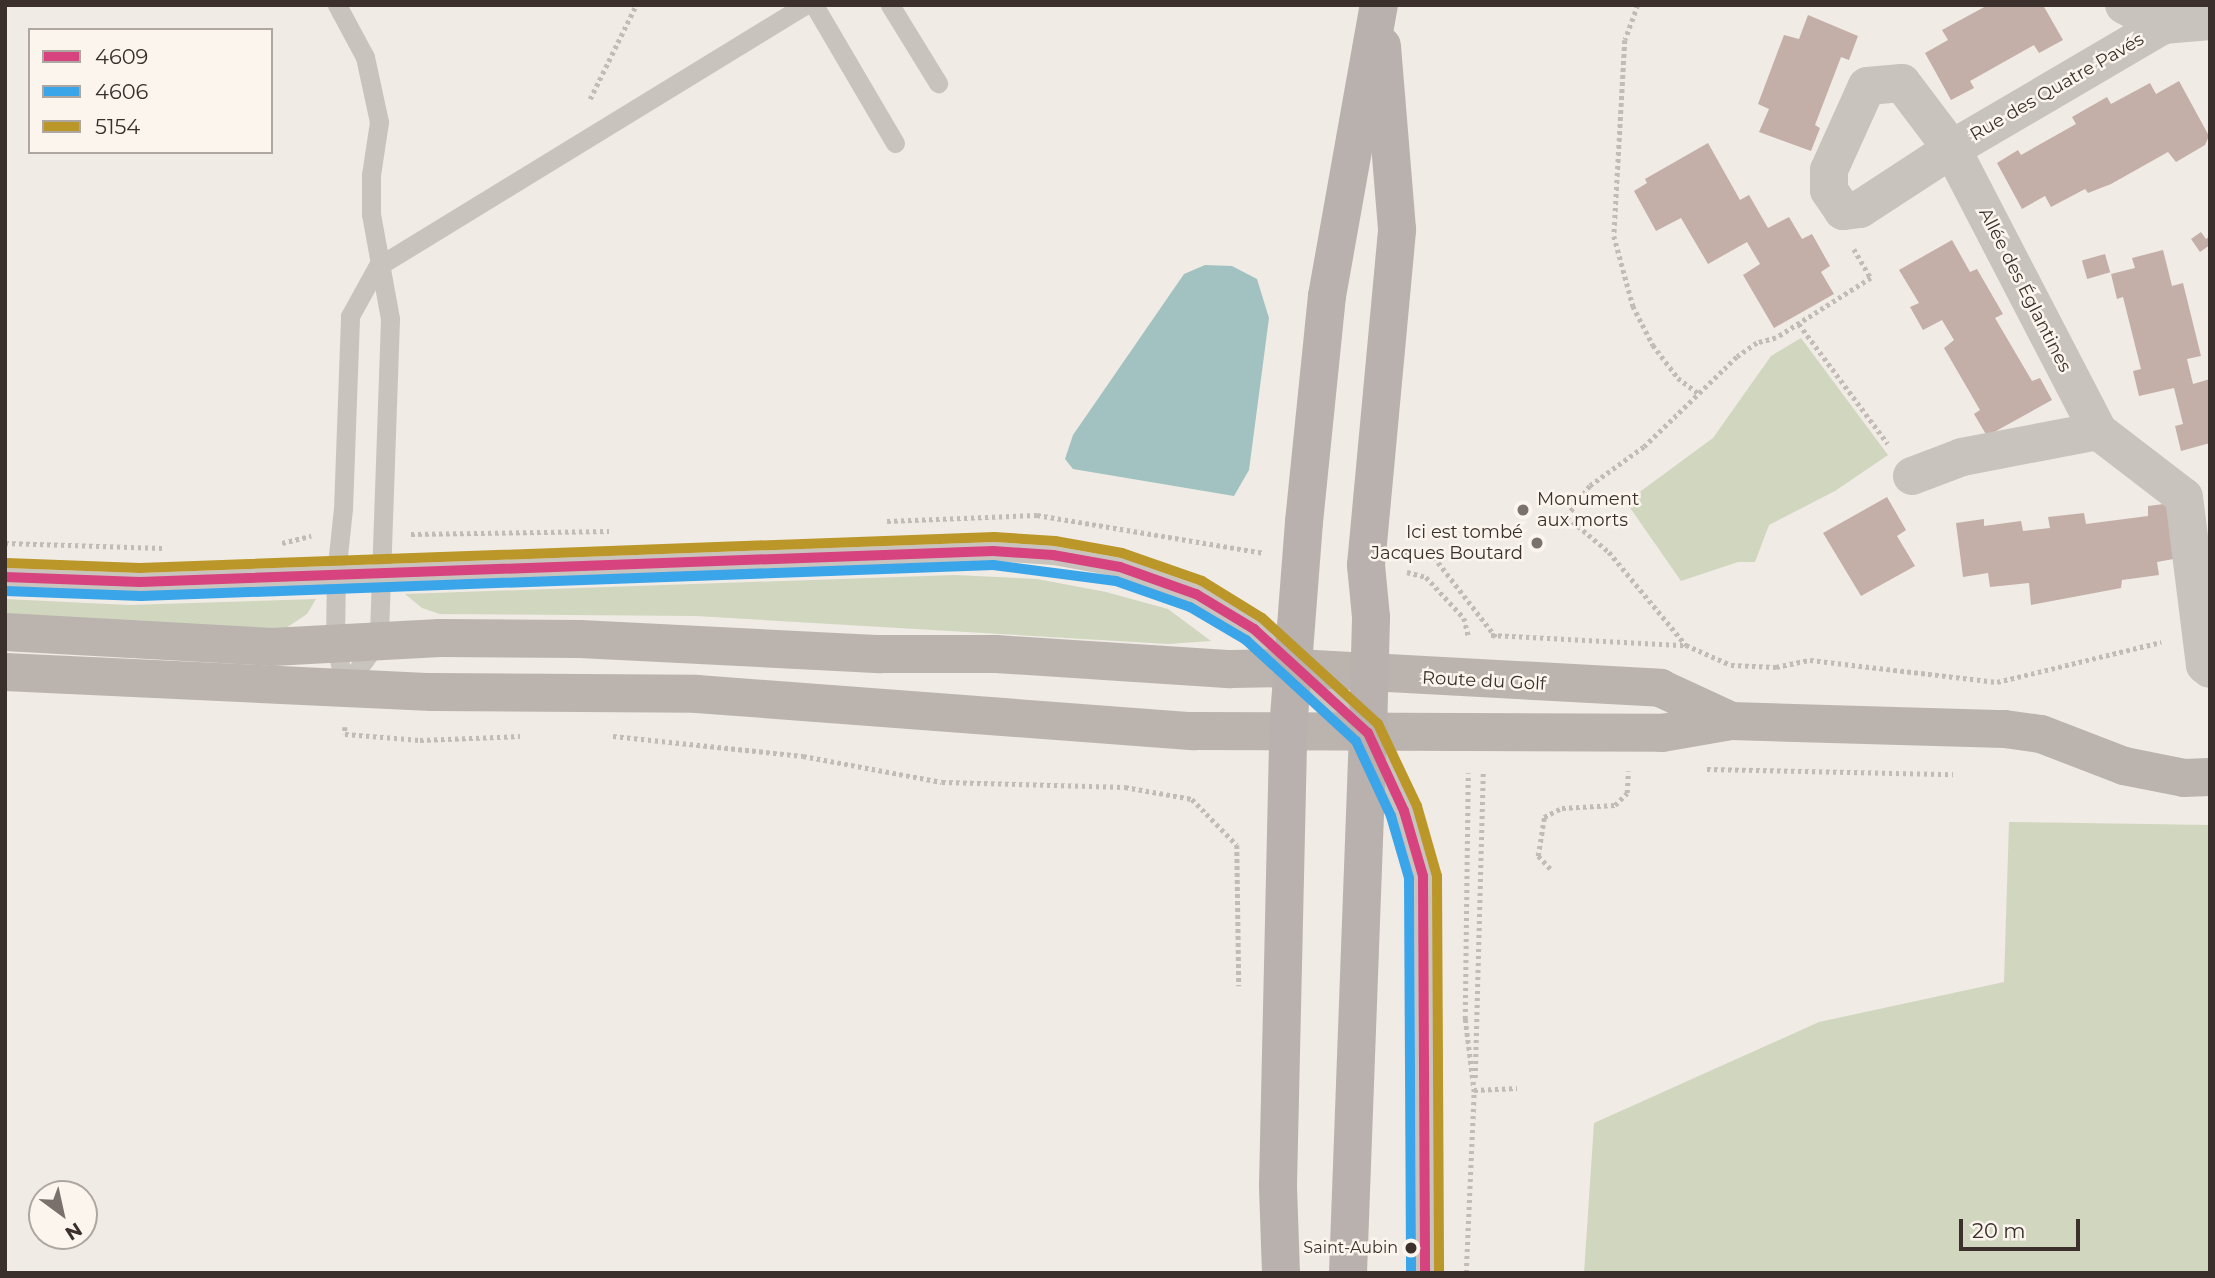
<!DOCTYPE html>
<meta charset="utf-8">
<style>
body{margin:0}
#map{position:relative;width:2215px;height:1278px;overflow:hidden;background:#f0ebe5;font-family:Montserrat,sans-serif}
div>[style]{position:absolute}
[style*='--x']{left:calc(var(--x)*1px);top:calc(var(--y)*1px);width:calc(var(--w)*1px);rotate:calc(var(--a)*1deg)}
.green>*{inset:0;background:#d1d6bf}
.water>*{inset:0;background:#a1c2c1}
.building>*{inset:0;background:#c3afa7;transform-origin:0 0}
.path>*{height:4.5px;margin-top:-2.25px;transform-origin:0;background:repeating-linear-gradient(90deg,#c2bbb6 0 3.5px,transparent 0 7px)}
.lane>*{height:19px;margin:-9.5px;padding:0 9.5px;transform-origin:9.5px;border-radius:9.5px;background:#c9c3be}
.street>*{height:38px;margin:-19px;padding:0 19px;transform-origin:19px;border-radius:19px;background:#c9c3be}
.secondary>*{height:38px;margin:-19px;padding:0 19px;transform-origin:19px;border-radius:19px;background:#bab3ae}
.primary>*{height:38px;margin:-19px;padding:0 19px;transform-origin:19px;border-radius:19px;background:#b8b1ad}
.bus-1>*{height:10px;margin:-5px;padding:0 5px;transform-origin:5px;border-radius:5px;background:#d7437e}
.bus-2>*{height:10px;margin:-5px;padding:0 5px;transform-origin:5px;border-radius:5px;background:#3ba5ea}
.bus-3>*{height:10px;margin:-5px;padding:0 5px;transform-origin:5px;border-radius:5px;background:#ba9728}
.dots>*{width:19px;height:19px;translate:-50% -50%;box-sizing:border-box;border:4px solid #fbf5ee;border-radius:50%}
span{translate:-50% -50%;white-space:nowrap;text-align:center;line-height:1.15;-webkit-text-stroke:5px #fbf5ee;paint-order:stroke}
.bus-label{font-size:16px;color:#3b302b}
.right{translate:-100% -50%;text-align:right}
.street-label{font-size:18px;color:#3b302b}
.poi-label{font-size:18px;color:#3b302b}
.left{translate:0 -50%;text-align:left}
.frame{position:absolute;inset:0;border:7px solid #3b302b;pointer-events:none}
.legend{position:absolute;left:28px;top:28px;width:245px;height:126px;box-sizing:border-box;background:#fbf5ee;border:2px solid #aea6a0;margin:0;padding:9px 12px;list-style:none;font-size:21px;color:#3b302b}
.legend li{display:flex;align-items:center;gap:14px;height:35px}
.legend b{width:35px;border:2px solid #aea6a0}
.north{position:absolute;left:28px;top:1180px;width:70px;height:70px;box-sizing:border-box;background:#fbf5ee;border:2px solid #aea6a0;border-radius:50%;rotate:147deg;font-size:19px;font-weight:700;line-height:28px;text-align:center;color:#3b302b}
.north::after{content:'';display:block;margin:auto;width:24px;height:32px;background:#7a716c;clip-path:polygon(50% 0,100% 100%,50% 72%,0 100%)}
.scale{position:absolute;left:1959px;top:1219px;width:121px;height:32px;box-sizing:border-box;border:4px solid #3b302b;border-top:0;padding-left:9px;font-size:21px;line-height:24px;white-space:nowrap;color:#3b302b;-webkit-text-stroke:5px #fbf5ee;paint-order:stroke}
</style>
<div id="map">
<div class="green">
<div style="clip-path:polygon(1801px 338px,1888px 455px,1835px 491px,1769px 525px,1755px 562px,1738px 562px,1681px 581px,1626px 502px,1713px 438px,1771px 356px)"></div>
<div style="clip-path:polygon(955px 575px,1037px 579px,1106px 592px,1168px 609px,1211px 641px,1168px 644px,696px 616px,440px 614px,422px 608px,405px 594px)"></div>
<div style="clip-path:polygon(5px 599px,129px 605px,316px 599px,307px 614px,280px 632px,5px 620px)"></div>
<div style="clip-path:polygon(2009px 822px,2210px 825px,2210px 1273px,1584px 1273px,1594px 1123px,1819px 1022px,2004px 982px)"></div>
</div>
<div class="water">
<div style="clip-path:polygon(1205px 265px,1232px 266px,1257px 279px,1269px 318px,1249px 470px,1234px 496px,1073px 469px,1065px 459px,1073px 435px,1184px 274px)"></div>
</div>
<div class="building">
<div style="clip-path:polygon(1988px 5px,2043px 5px,2063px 40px,2039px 53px,2034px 45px,1970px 81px,1974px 88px,1951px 100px,1925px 53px,1948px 40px,1942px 30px)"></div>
<div style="clip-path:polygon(1808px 15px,1858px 36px,1849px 60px,1841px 57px,1815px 125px,1820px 128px,1811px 151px,1759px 132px,1769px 109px,1758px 104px,1784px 35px,1799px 39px)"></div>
<div style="clip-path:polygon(2179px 81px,2209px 136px,2205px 145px,2176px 162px,2168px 152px,2111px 184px,2088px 193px,2085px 189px,2051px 207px,2045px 196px,2022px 209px,1997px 163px,2018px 150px,2021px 155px,2076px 124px,2072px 117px,2107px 97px,2111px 104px,2150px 83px,2156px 94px)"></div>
<div style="clip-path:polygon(1708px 143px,1740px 200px,1749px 195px,1768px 228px,1789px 217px,1802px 239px,1812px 234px,1830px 266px,1821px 272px,1834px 294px,1774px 328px,1743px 275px,1760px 264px,1747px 242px,1708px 264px,1681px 218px,1656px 231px,1634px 191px,1647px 183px,1645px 179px)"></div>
<div style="clip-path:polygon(2201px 232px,2206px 239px,2210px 236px,2210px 245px,2200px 252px,2191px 239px)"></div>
<div style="clip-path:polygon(1952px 240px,1970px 272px,1977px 269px,2003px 314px,1995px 318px,2032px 381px,2040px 378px,2052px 400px,1987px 436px,1974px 414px,1980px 410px,1944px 348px,1954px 340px,1942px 320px,1923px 330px,1910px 307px,1919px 303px,1899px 270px)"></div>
<div style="clip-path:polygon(2163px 250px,2172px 286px,2183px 283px,2201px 356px,2187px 359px,2193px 384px,2210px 379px,2210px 443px,2181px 451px,2175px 426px,2183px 424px,2174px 388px,2139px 396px,2133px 371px,2141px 369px,2123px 297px,2117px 299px,2111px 274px,2135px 268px,2132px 258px)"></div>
<div style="left:2105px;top:254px;width:19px;height:24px;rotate:74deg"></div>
<div style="clip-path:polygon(1887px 497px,1906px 530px,1897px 536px,1915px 566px,1861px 596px,1823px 533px)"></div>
<div style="clip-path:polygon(2172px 503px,2179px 558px,2157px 562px,2159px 575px,2122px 580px,2121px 588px,2031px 605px,2029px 583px,1990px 587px,1988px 573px,1963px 577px,1956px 523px,1984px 519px,1984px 526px,2021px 521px,2023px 531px,2050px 528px,2048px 517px,2084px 513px,2086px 524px,2148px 516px,2148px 506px)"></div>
</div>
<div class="path">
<div style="--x:1638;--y:5;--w:37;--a:110"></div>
<div style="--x:1625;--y:40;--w:196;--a:93.2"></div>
<div style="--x:1614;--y:236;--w:73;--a:74.8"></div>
<div style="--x:1633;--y:306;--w:44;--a:62.9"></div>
<div style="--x:1653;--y:345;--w:41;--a:52.9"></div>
<div style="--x:1678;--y:378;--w:25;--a:37"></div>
<div style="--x:590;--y:99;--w:105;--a:-63.9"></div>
<div style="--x:1854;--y:249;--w:34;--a:60"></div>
<div style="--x:1871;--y:278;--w:112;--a:147.7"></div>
<div style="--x:1776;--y:338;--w:20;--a:165"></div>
<div style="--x:1757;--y:343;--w:24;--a:145"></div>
<div style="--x:1737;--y:357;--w:129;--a:135.9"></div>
<div style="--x:1644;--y:447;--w:67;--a:144.2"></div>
<div style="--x:1590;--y:486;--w:39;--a:127"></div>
<div style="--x:1567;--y:517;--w:55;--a:39.8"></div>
<div style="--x:1609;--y:552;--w:121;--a:50.4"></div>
<div style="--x:1686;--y:645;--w:49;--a:24"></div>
<div style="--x:1731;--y:665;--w:45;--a:2.5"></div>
<div style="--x:1776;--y:667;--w:35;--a:-12"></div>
<div style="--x:1810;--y:660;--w:188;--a:6.7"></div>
<div style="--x:1997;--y:682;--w:169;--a:-13.7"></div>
<div style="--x:1799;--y:324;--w:149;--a:53.4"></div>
<div style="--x:887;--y:521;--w:150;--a:-2.3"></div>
<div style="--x:1037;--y:515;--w:229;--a:9.5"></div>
<div style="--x:411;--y:534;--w:198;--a:-0.9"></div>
<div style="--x:5;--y:543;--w:157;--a:1.8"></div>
<div style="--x:282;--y:543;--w:30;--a:-14"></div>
<div style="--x:1405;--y:553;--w:29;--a:8"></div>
<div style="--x:1434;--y:557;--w:101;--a:52.2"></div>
<div style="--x:1407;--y:572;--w:20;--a:15"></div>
<div style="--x:1426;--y:577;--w:56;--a:47.2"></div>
<div style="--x:1464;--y:618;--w:21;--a:76"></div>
<div style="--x:1491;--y:635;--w:194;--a:3"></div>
<div style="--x:345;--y:727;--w:7;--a:90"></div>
<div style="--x:345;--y:734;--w:75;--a:4.6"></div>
<div style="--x:420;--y:740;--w:100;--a:-2.3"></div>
<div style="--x:613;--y:736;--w:191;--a:6"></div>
<div style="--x:803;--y:756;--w:141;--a:10.6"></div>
<div style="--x:942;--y:782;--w:183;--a:1.6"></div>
<div style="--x:1125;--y:787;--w:68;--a:10.2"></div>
<div style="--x:1192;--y:799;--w:64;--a:45.6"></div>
<div style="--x:1237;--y:845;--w:141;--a:89.2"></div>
<div style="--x:1707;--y:769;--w:246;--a:1.2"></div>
<div style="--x:1550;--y:869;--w:18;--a:-133"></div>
<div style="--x:1538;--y:856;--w:39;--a:-81"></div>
<div style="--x:1544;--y:817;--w:20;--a:-27"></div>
<div style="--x:1562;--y:808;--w:53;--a:-3.2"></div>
<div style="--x:1615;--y:805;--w:17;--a:-45"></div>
<div style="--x:1627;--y:793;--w:22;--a:-87"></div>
<div style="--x:1475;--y:1078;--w:306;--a:-88.5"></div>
<div style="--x:1474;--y:1090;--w:43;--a:-2.7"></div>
<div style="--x:1466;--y:1273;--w:181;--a:-87.5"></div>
<div style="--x:1474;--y:1092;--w:74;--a:-97"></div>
<div style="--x:1465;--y:1019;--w:246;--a:-89.3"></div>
</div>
<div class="lane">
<div style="--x:337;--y:5;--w:59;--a:61.7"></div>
<div style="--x:365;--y:57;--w:66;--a:77.8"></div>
<div style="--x:379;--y:122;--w:54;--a:98.6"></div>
<div style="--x:371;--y:175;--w:39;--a:90"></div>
<div style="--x:371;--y:214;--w:107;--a:79.7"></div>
<div style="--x:390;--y:319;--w:321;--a:92"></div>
<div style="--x:379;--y:640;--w:58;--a:125.9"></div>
<div style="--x:814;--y:5;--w:160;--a:59.6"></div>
<div style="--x:890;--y:5;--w:92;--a:58.4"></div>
<div style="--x:5;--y:577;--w:135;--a:2.1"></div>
<div style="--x:140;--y:582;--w:854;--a:-2.08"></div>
<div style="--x:993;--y:551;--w:60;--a:3.8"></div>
<div style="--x:1053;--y:555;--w:68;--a:10.2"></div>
<div style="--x:1120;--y:567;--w:81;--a:19.6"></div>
<div style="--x:1196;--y:594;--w:68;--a:31.1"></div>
<div style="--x:1254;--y:629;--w:154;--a:42.4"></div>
<div style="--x:1368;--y:733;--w:86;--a:65.2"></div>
<div style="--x:1404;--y:811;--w:68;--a:73.7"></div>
<div style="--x:1423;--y:876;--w:397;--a:89.7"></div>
<div style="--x:345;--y:687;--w:46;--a:-102.5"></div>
<div style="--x:335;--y:642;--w:68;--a:-89.2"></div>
<div style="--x:336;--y:574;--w:65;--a:-83.9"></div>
<div style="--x:343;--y:509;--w:193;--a:-87.9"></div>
<div style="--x:350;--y:316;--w:56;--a:-61.1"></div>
<div style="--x:377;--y:267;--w:502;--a:-31.47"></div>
</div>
<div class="street">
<div style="--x:2124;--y:5;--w:44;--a:27.1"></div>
<div style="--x:2163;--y:25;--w:47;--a:-4.9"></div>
<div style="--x:2163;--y:25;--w:245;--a:149.6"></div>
<div style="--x:1952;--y:149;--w:110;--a:146.9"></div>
<div style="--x:1860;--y:209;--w:17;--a:173"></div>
<div style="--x:1843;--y:211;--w:25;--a:-124"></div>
<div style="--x:1829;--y:190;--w:20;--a:-90"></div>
<div style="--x:1829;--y:170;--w:92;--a:-65.7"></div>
<div style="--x:1867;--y:86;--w:35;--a:-5"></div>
<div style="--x:1902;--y:83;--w:83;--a:52.9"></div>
<div style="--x:1952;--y:149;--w:318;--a:62.6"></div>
<div style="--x:2098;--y:431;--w:108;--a:37.5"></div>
<div style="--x:2184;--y:497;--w:169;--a:82.9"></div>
<div style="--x:2205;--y:665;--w:6;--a:39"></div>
<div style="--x:1912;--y:476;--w:53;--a:-20.8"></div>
<div style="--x:1962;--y:457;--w:138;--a:-10.8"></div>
</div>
<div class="secondary">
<div style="--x:5;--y:632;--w:267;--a:3.2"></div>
<div style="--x:272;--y:647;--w:168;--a:-3.1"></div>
<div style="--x:440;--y:638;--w:140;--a:0.4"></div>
<div style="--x:580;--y:639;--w:301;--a:2.9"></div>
<div style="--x:881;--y:654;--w:115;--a:0"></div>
<div style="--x:996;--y:654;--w:235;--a:3.7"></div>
<div style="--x:1231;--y:669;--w:65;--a:-0.9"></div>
<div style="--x:1296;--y:668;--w:365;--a:3.1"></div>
<div style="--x:1660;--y:688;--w:78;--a:24.9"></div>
<div style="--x:5;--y:672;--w:427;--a:2.7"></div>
<div style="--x:432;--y:692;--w:265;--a:0.4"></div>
<div style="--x:697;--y:694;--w:498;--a:4.3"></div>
<div style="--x:1194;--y:731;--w:468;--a:0.2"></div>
<div style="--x:1662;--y:733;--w:70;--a:-9.9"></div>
<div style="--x:1731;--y:721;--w:274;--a:1.7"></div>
<div style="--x:2005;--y:729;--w:36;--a:8"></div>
<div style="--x:2041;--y:734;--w:89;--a:21.1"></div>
<div style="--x:2124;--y:766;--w:61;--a:11.3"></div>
<div style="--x:2184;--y:778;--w:26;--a:-2"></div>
</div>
<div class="primary">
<div style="--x:1281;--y:1273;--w:88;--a:-92"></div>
<div style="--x:1278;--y:1185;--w:455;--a:-88.7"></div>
<div style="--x:1288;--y:730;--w:209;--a:-85.6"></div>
<div style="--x:1304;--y:522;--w:227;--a:-84.2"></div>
<div style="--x:1327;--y:296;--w:296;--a:-79.9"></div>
<div style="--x:1348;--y:1273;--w:540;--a:-87.88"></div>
<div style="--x:1368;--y:733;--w:116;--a:-88.5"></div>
<div style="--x:1371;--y:617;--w:52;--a:-95.5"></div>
<div style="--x:1366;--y:565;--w:337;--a:-84.7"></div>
<div style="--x:1397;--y:229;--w:184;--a:-94.7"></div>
</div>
<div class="bus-1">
<div style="--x:5;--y:577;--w:135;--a:2.1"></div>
<div style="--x:140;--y:582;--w:854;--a:-2.08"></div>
<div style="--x:993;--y:551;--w:60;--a:3.8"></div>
<div style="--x:1053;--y:555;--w:68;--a:10.2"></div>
<div style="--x:1120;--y:567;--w:81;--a:19.6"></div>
<div style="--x:1196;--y:594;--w:68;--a:31.1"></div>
<div style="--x:1254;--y:629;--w:154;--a:42.4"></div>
<div style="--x:1368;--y:733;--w:86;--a:65.2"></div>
<div style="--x:1404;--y:811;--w:68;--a:73.7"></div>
<div style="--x:1423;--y:876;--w:397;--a:89.7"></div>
</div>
<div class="bus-2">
<div style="--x:5;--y:591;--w:136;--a:2.1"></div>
<div style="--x:141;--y:596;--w:853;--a:-2.08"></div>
<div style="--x:993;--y:565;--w:124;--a:7.4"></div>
<div style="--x:1116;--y:581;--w:78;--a:19.4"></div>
<div style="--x:1190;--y:607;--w:65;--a:30.5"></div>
<div style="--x:1246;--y:640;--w:149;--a:42.6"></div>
<div style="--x:1356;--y:741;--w:83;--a:65"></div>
<div style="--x:1391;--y:816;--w:65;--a:73.8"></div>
<div style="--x:1409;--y:878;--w:395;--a:89.7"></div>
</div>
<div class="bus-3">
<div style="--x:6;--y:563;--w:134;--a:2.1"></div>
<div style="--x:140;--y:568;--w:855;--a:-2.08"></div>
<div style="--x:994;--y:537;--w:61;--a:3.8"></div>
<div style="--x:1055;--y:541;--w:68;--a:10.2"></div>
<div style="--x:1122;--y:553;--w:85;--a:19.3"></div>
<div style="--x:1202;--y:581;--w:70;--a:31.7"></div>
<div style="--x:1262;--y:618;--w:157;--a:42.4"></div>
<div style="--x:1378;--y:724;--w:91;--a:64.6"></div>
<div style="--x:1417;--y:806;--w:73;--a:74.1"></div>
<div style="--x:1437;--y:876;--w:397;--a:89.7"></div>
</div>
<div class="dots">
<div style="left:1523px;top:510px;background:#7a716c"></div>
<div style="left:1537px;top:543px;background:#7a716c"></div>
<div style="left:1411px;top:1248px;background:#3b302b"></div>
</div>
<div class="bus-label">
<span class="right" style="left:1398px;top:1248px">Saint-Aubin</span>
</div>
<div class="street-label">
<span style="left:2057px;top:87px;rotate:-30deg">Rue des Quatre Pavés</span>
<span style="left:2025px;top:290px;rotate:63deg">Allée des Églantines</span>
<span style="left:1484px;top:681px;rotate:3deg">Route du Golf</span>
</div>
<div class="poi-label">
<span class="left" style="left:1537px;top:510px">Monument<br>aux morts</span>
<span class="right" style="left:1523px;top:543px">Ici est tombé<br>Jacques Boutard</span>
</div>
<div class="frame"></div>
<ul class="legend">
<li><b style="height:9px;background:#d7437e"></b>4609</li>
<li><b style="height:9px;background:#3ba5ea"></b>4606</li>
<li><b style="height:9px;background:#ba9728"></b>5154</li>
</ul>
<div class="north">N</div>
<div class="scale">20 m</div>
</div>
